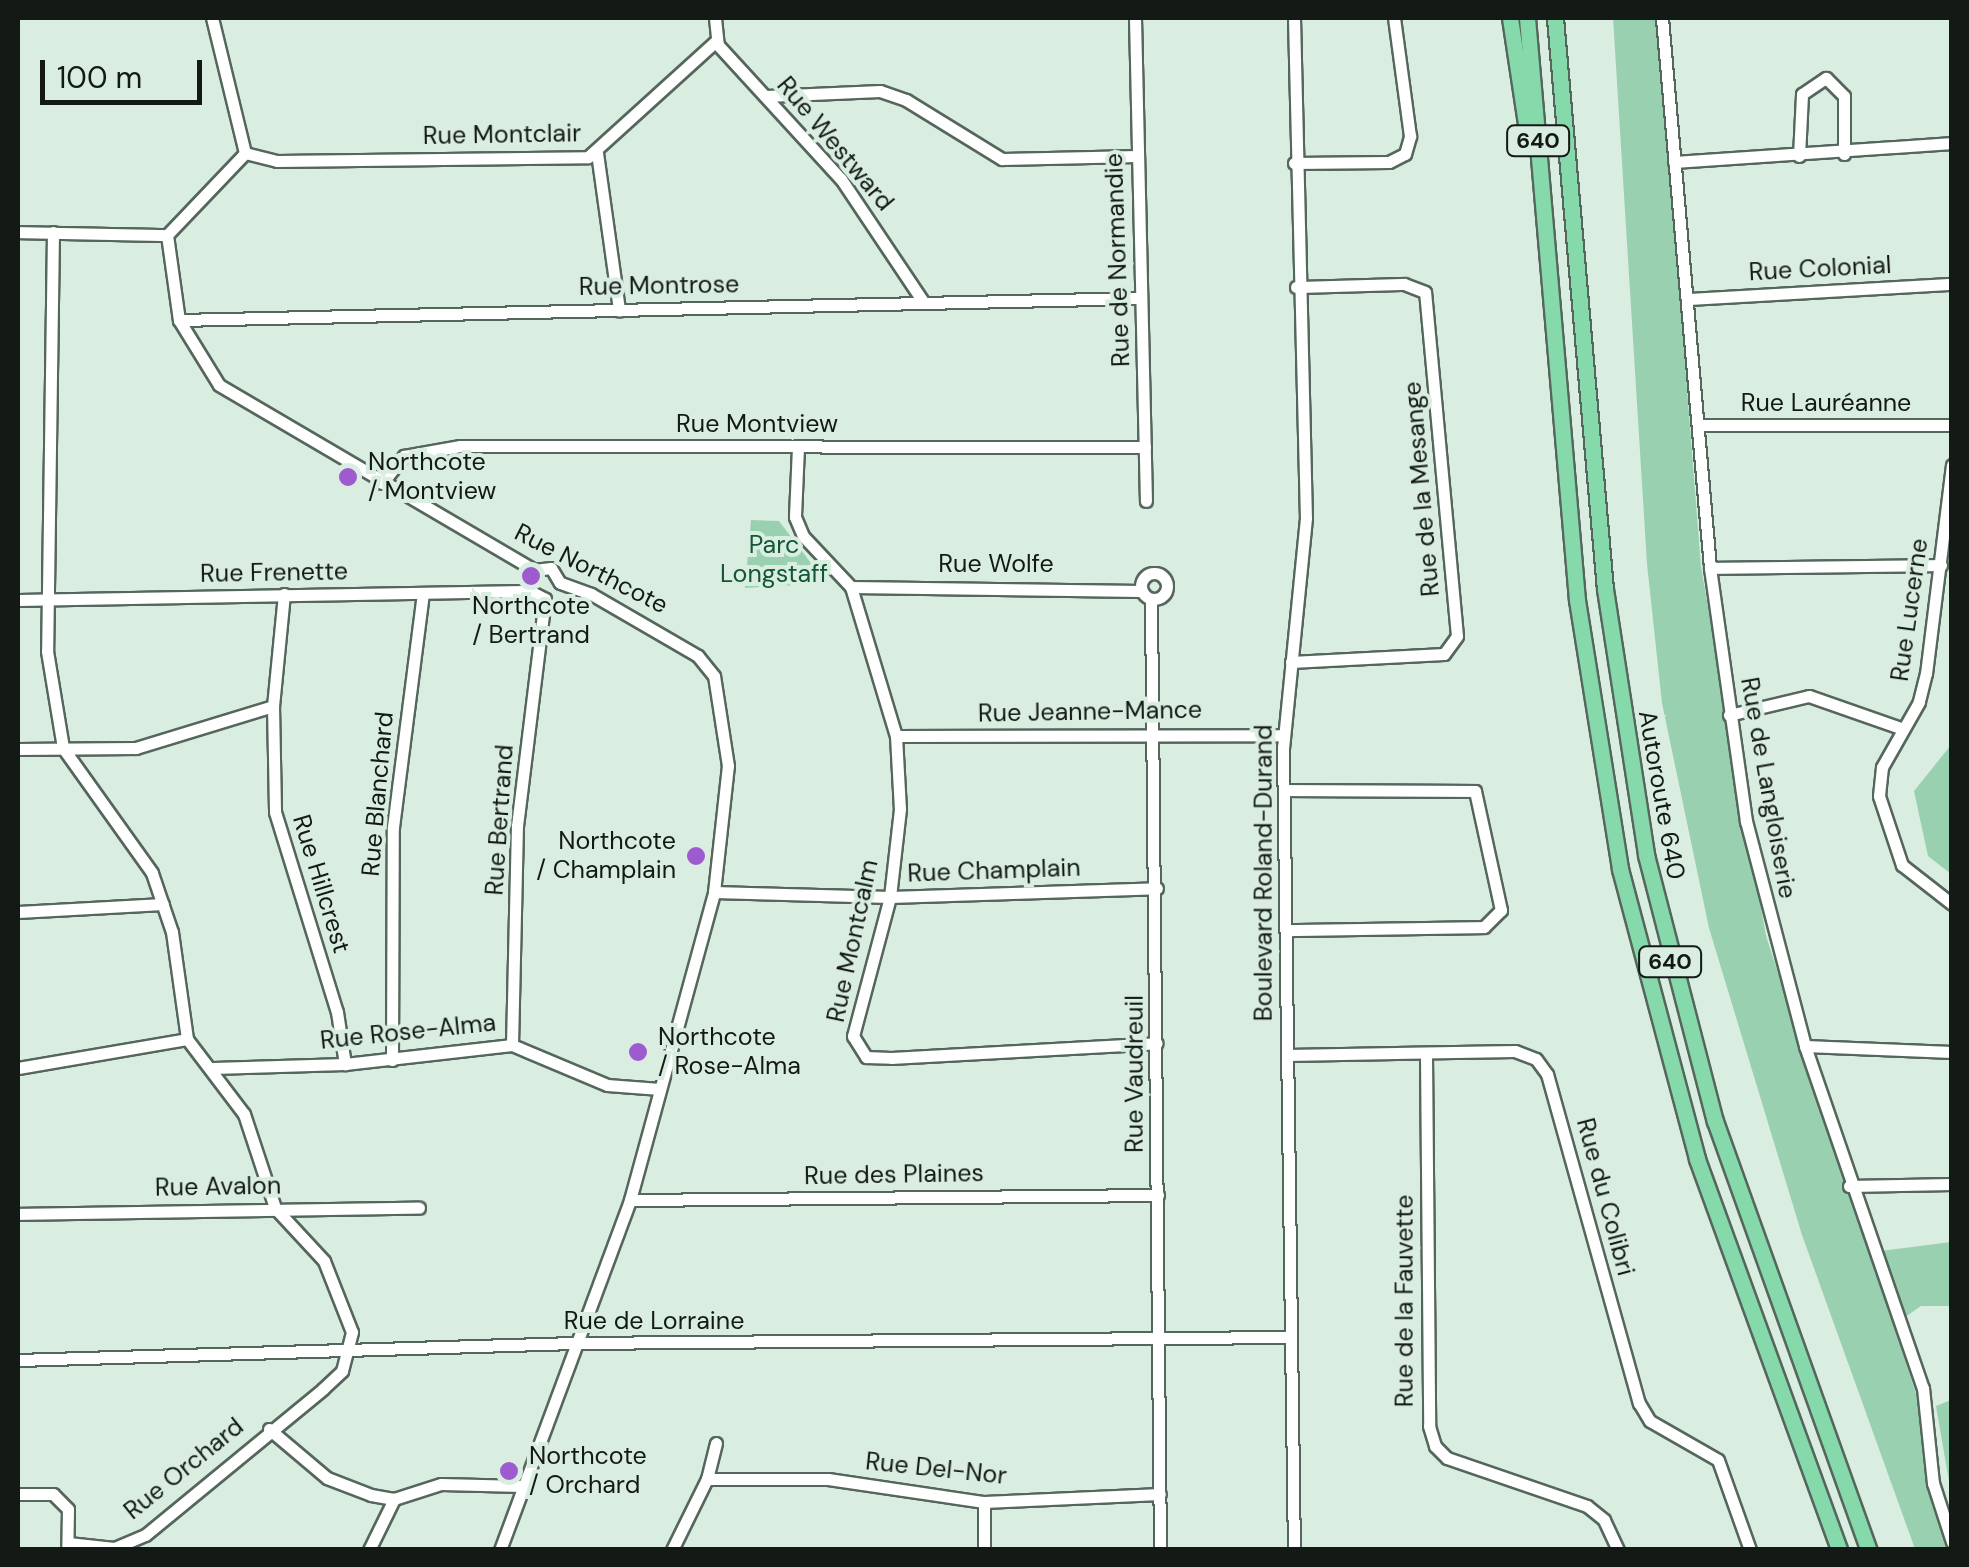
<!DOCTYPE html>
<meta charset="utf-8">
<style>
body{margin:0}
#map{position:relative;width:1969px;height:1567px;overflow:hidden;background:#daede1;font-family:"DM Sans",sans-serif}
div>[style]{position:absolute}
[style*='--x']{left:calc(var(--x)*1px);top:calc(var(--y)*1px);width:calc(var(--w)*1px);rotate:calc(var(--a)*1deg)}
.green>*{inset:0;background:#99d0b0}
.roads{filter:drop-shadow(2px 0 #55665c) drop-shadow(-2px 0 #55665c) drop-shadow(0 2px #55665c) drop-shadow(0 -2px #55665c)}
.minor>*{height:11px;margin:-5.5px;padding:0 5.5px;transform-origin:5.5px;border-radius:5.5px;background:#fff}
.minor>.ring{margin:-5.5px;padding:0;box-sizing:content-box;background:none;border:11px solid #fff;border-radius:50%}
.highway>*{height:15px;margin:-7.5px;padding:0 7.5px;transform-origin:7.5px;border-radius:7.5px;background:#86d9ab}
.dots>*{width:28px;height:28px;translate:-50% -50%;box-sizing:border-box;border:5px solid #daede1;border-radius:50%}
span{translate:-50% -50%;white-space:nowrap;text-align:center;line-height:1.15;-webkit-text-stroke:8px #daede1;paint-order:stroke}
.shield-label span{padding:2px 8px;background:#daede1;border:2px solid;border-radius:8px;-webkit-text-stroke-width:0}
.shield-label{font-size:22px;color:#131a16;font-weight:700}
.street-label{font-size:25px;color:#131a16}
.poi-label{font-size:25px;color:#131a16}
.left{translate:0 -50%;text-align:left}
.right{translate:-100% -50%;text-align:right}
.park-label{font-size:25px;color:#115737}
.frame{position:absolute;inset:0;border:20px solid #131a16;pointer-events:none}
.scale{position:absolute;left:40px;top:60px;width:162px;height:45px;box-sizing:border-box;border:5px solid #131a16;border-top:0;padding-left:12px;font-size:30px;line-height:35px;white-space:nowrap;color:#131a16;-webkit-text-stroke:8px #daede1;paint-order:stroke}
</style>
<div id="map">
<div class="green">
<div style="clip-path:polygon(1613px 18px,1658px 18px,1701px 567px,1766px 936px,1919px 1403px,1927px 1485px,1946px 1549px,1915px 1549px,1802px 1235px,1709px 928px,1662px 703px,1647px 564px)"></div>
<div style="clip-path:polygon(751px 520px,779px 521px,826px 583px,745px 588px)"></div>
<div style="clip-path:polygon(1951px 745px,1951px 874px,1928px 856px,1914px 791px)"></div>
<div style="clip-path:polygon(1951px 1242px,1951px 1306px,1921px 1306px,1898px 1322px,1873px 1252px)"></div>
<div style="clip-path:polygon(1951px 1400px,1952px 1400px,1951px 1493px,1936px 1406px)"></div>
</div>
<div class="roads">
<div class="minor">
<div style="--x:715;--y:18;--w:27;--a:84"></div>
<div style="--x:718;--y:45;--w:182;--a:47.5"></div>
<div style="--x:841;--y:179;--w:149;--a:56.2"></div>
<div style="--x:1135;--y:18;--w:483;--a:88.7"></div>
<div style="--x:1294;--y:18;--w:500;--a:88.63"></div>
<div style="--x:1306;--y:518;--w:230;--a:95.7"></div>
<div style="--x:1283;--y:747;--w:803;--a:89.22"></div>
<div style="--x:1662;--y:18;--w:552;--a:85.01"></div>
<div style="--x:1710;--y:568;--w:256;--a:81.9"></div>
<div style="--x:1746;--y:821;--w:233;--a:75.3"></div>
<div style="--x:1805;--y:1046;--w:362;--a:71"></div>
<div style="--x:1923;--y:1388;--w:96;--a:84"></div>
<div style="--x:1933;--y:1483;--w:62;--a:72.1"></div>
<div style="--x:766;--y:96;--w:114;--a:-2.5"></div>
<div style="--x:880;--y:91;--w:28;--a:19"></div>
<div style="--x:906;--y:100;--w:113;--a:31.6"></div>
<div style="--x:1002;--y:159;--w:135;--a:-1.3"></div>
<div style="--x:245;--y:153;--w:33;--a:14"></div>
<div style="--x:277;--y:161;--w:311;--a:-0.7"></div>
<div style="--x:588;--y:157;--w:173;--a:-42.2"></div>
<div style="--x:597;--y:153;--w:159;--a:82"></div>
<div style="--x:1799;--y:156;--w:62;--a:-87.2"></div>
<div style="--x:1802;--y:94;--w:29;--a:-34"></div>
<div style="--x:1826;--y:78;--w:25;--a:45"></div>
<div style="--x:1844;--y:96;--w:58;--a:90"></div>
<div style="--x:1674;--y:162;--w:279;--a:-3.9"></div>
<div style="--x:1294;--y:163;--w:95;--a:-0.6"></div>
<div style="--x:1389;--y:162;--w:18;--a:-27"></div>
<div style="--x:1405;--y:154;--w:19;--a:-74"></div>
<div style="--x:1410;--y:136;--w:119;--a:-97.7"></div>
<div style="--x:18;--y:232;--w:149;--a:1.2"></div>
<div style="--x:53;--y:232;--w:419;--a:90.8"></div>
<div style="--x:47;--y:651;--w:98;--a:80.6"></div>
<div style="--x:63;--y:748;--w:153;--a:54.5"></div>
<div style="--x:152;--y:873;--w:62;--a:71.3"></div>
<div style="--x:172;--y:932;--w:108;--a:82"></div>
<div style="--x:187;--y:1039;--w:94;--a:52.8"></div>
<div style="--x:244;--y:1114;--w:99;--a:71.7"></div>
<div style="--x:275;--y:1208;--w:72;--a:47.2"></div>
<div style="--x:324;--y:1261;--w:76;--a:68.5"></div>
<div style="--x:352;--y:1332;--w:40;--a:104.4"></div>
<div style="--x:342;--y:1371;--w:26;--a:137"></div>
<div style="--x:323;--y:1389;--w:230;--a:140.6"></div>
<div style="--x:145;--y:1535;--w:34;--a:157"></div>
<div style="--x:114;--y:1548;--w:46;--a:-173.8"></div>
<div style="--x:167;--y:235;--w:86;--a:82"></div>
<div style="--x:179;--y:320;--w:76;--a:58.4"></div>
<div style="--x:219;--y:385;--w:365;--a:30.4"></div>
<div style="--x:534;--y:570;--w:17;--a:-7"></div>
<div style="--x:551;--y:568;--w:17;--a:59"></div>
<div style="--x:167;--y:235;--w:113;--a:-46.4"></div>
<div style="--x:245;--y:153;--w:139;--a:-103.7"></div>
<div style="--x:1690;--y:299;--w:262;--a:-3.3"></div>
<div style="--x:179;--y:320;--w:962;--a:-1.31"></div>
<div style="--x:1700;--y:425;--w:252;--a:0"></div>
<div style="--x:798;--y:447;--w:70;--a:92.5"></div>
<div style="--x:795;--y:517;--w:21;--a:67"></div>
<div style="--x:803;--y:536;--w:70;--a:46.7"></div>
<div style="--x:851;--y:587;--w:156;--a:73.2"></div>
<div style="--x:896;--y:736;--w:73;--a:86.9"></div>
<div style="--x:900;--y:809;--w:89;--a:96.5"></div>
<div style="--x:890;--y:897;--w:144;--a:104.9"></div>
<div style="--x:853;--y:1036;--w:25;--a:58"></div>
<div style="--x:866;--y:1057;--w:25;--a:2"></div>
<div style="--x:891;--y:1058;--w:266;--a:-3.2"></div>
<div style="--x:1952;--y:465;--w:210;--a:97.1"></div>
<div style="--x:1926;--y:673;--w:30;--a:104"></div>
<div style="--x:1919;--y:702;--w:75;--a:119.6"></div>
<div style="--x:1882;--y:767;--w:29;--a:96"></div>
<div style="--x:1879;--y:796;--w:73;--a:71.6"></div>
<div style="--x:1902;--y:865;--w:63;--a:38"></div>
<div style="--x:382;--y:483;--w:35;--a:-51"></div>
<div style="--x:404;--y:456;--w:57;--a:-10.1"></div>
<div style="--x:460;--y:446;--w:685;--a:0.08"></div>
<div style="--x:1710;--y:568;--w:231;--a:-0.7"></div>
<div class="ring" style="left:1141px;top:573px;width:15px;height:15px"></div>
<div style="--x:851;--y:587;--w:290;--a:0.8"></div>
<div style="--x:284;--y:594;--w:113;--a:95.6"></div>
<div style="--x:273;--y:706;--w:106;--a:88.9"></div>
<div style="--x:275;--y:812;--w:209;--a:72.8"></div>
<div style="--x:337;--y:1012;--w:53;--a:81.3"></div>
<div style="--x:1151;--y:599;--w:951;--a:89.46"></div>
<div style="--x:18;--y:600;--w:512;--a:-1.01"></div>
<div style="--x:530;--y:591;--w:17;--a:28"></div>
<div style="--x:1291;--y:662;--w:153;--a:-3"></div>
<div style="--x:1444;--y:654;--w:22;--a:-54"></div>
<div style="--x:1457;--y:636;--w:345;--a:-95.3"></div>
<div style="--x:1425;--y:292;--w:22;--a:-159"></div>
<div style="--x:1404;--y:284;--w:108;--a:178.4"></div>
<div style="--x:1729;--y:715;--w:82;--a:-13.4"></div>
<div style="--x:1809;--y:696;--w:100;--a:19.3"></div>
<div style="--x:896;--y:736;--w:388;--a:-0.1"></div>
<div style="--x:18;--y:749;--w:118;--a:-0.5"></div>
<div style="--x:136;--y:748;--w:143;--a:-17"></div>
<div style="--x:1284;--y:790;--w:191;--a:0.3"></div>
<div style="--x:1475;--y:791;--w:122;--a:77.7"></div>
<div style="--x:1501;--y:910;--w:24;--a:135"></div>
<div style="--x:1484;--y:927;--w:198;--a:179.1"></div>
<div style="--x:714;--y:892;--w:176;--a:1.6"></div>
<div style="--x:890;--y:897;--w:267;--a:-1.9"></div>
<div style="--x:18;--y:912;--w:145;--a:-3.2"></div>
<div style="--x:512;--y:1045;--w:219;--a:-88.7"></div>
<div style="--x:517;--y:826;--w:229;--a:-83"></div>
<div style="--x:1805;--y:1046;--w:147;--a:2.3"></div>
<div style="--x:1287;--y:1055;--w:228;--a:-1"></div>
<div style="--x:1515;--y:1051;--w:22;--a:21"></div>
<div style="--x:1536;--y:1059;--w:19;--a:54"></div>
<div style="--x:1547;--y:1074;--w:342;--a:74.4"></div>
<div style="--x:1639;--y:1403;--w:21;--a:59"></div>
<div style="--x:1650;--y:1421;--w:78;--a:29.8"></div>
<div style="--x:1718;--y:1460;--w:96;--a:70.4"></div>
<div style="--x:1426;--y:1055;--w:371;--a:89.5"></div>
<div style="--x:1429;--y:1426;--w:21;--a:73"></div>
<div style="--x:1435;--y:1446;--w:17;--a:45"></div>
<div style="--x:1447;--y:1458;--w:148;--a:18.9"></div>
<div style="--x:1587;--y:1506;--w:22;--a:39"></div>
<div style="--x:1604;--y:1520;--w:33;--a:65"></div>
<div style="--x:392;--y:1060;--w:233;--a:-89.8"></div>
<div style="--x:393;--y:827;--w:235;--a:-82.7"></div>
<div style="--x:18;--y:1068;--w:171;--a:-9.7"></div>
<div style="--x:213;--y:1068;--w:132;--a:-1.7"></div>
<div style="--x:345;--y:1064;--w:168;--a:-6.5"></div>
<div style="--x:512;--y:1045;--w:103;--a:22.8"></div>
<div style="--x:607;--y:1085;--w:53;--a:4.3"></div>
<div style="--x:1849;--y:1186;--w:103;--a:-1.1"></div>
<div style="--x:630;--y:1200;--w:528;--a:-0.54"></div>
<div style="--x:18;--y:1214;--w:401;--a:-0.9"></div>
<div style="--x:18;--y:1360;--w:558;--a:-1.75"></div>
<div style="--x:576;--y:1343;--w:715;--a:-0.48"></div>
<div style="--x:269;--y:1429;--w:76;--a:40.2"></div>
<div style="--x:327;--y:1478;--w:47;--a:21.1"></div>
<div style="--x:371;--y:1495;--w:23;--a:10"></div>
<div style="--x:394;--y:1499;--w:49;--a:-17.7"></div>
<div style="--x:441;--y:1484;--w:81;--a:1.4"></div>
<div style="--x:707;--y:1479;--w:121;--a:0"></div>
<div style="--x:828;--y:1479;--w:158;--a:8.4"></div>
<div style="--x:984;--y:1502;--w:176;--a:-2.6"></div>
<div style="--x:18;--y:1494;--w:35;--a:0"></div>
<div style="--x:53;--y:1494;--w:21;--a:45"></div>
<div style="--x:68;--y:1509;--w:39;--a:91"></div>
<div style="--x:369;--y:1550;--w:57;--a:-63.9"></div>
<div style="--x:500;--y:1550;--w:373;--a:-69.6"></div>
<div style="--x:630;--y:1200;--w:319;--a:-74.7"></div>
<div style="--x:714;--y:892;--w:127;--a:-83.7"></div>
<div style="--x:728;--y:766;--w:91;--a:-98.8"></div>
<div style="--x:714;--y:676;--w:26;--a:-129"></div>
<div style="--x:698;--y:656;--w:124;--a:-149.9"></div>
<div style="--x:591;--y:594;--w:33;--a:-160"></div>
<div style="--x:672;--y:1550;--w:79;--a:-63.8"></div>
<div style="--x:707;--y:1479;--w:37;--a:-76"></div>
<div style="--x:984;--y:1550;--w:48;--a:-90"></div>
</div>
<div class="highway">
<div style="--x:1510;--y:18;--w:126;--a:81.4"></div>
<div style="--x:1527;--y:18;--w:584;--a:85.09"></div>
<div style="--x:1577;--y:600;--w:272;--a:80.9"></div>
<div style="--x:1620;--y:869;--w:300;--a:75.1"></div>
<div style="--x:1697;--y:1159;--w:416;--a:70"></div>
<div style="--x:1555;--y:18;--w:573;--a:85"></div>
<div style="--x:1605;--y:589;--w:269;--a:81.2"></div>
<div style="--x:1646;--y:855;--w:275;--a:75.5"></div>
<div style="--x:1715;--y:1121;--w:456;--a:70.3"></div>
</div>
</div>
<div class="dots">
<div style="left:348px;top:477px;background:#9e5acf"></div>
<div style="left:531px;top:576px;background:#9e5acf"></div>
<div style="left:696px;top:856px;background:#9e5acf"></div>
<div style="left:638px;top:1052px;background:#9e5acf"></div>
<div style="left:509px;top:1471px;background:#9e5acf"></div>
</div>
<div class="shield-label">
<span style="left:1538px;top:141px">640</span>
<span style="left:1670px;top:962px">640</span>
</div>
<div class="street-label">
<span style="left:502px;top:135px;rotate:-1deg">Rue Montclair</span>
<span style="left:835px;top:144px;rotate:50deg">Rue Westward</span>
<span style="left:1118px;top:260px;rotate:-92deg">Rue de Normandie</span>
<span style="left:1820px;top:269px;rotate:-3deg">Rue Colonial</span>
<span style="left:659px;top:286px;rotate:-1deg">Rue Montrose</span>
<span style="left:1826px;top:403px">Rue Lauréanne</span>
<span style="left:757px;top:424px">Rue Montview</span>
<span style="left:1422px;top:489px;rotate:-95deg">Rue de la Mesange</span>
<span style="left:996px;top:564px">Rue Wolfe</span>
<span style="left:591px;top:569px;rotate:27deg">Rue Northcote</span>
<span style="left:274px;top:573px;rotate:-1deg">Rue Frenette</span>
<span style="left:1910px;top:610px;rotate:-82deg">Rue Lucerne</span>
<span style="left:1090px;top:712px;rotate:-1deg">Rue Jeanne-Mance</span>
<span style="left:1768px;top:788px;rotate:80deg">Rue de Langloiserie</span>
<span style="left:378px;top:794px;rotate:-85deg">Rue Blanchard</span>
<span style="left:1661px;top:795px;rotate:80deg">Autoroute 640</span>
<span style="left:500px;top:820px;rotate:-86deg">Rue Bertrand</span>
<span style="left:994px;top:871px;rotate:-2deg">Rue Champlain</span>
<span style="left:1264px;top:873px;rotate:-90deg">Boulevard Roland-Durand</span>
<span style="left:321px;top:884px;rotate:73deg">Rue Hillcrest</span>
<span style="left:853px;top:941px;rotate:-78deg">Rue Montcalm</span>
<span style="left:408px;top:1032px;rotate:-6deg">Rue Rose-Alma</span>
<span style="left:1135px;top:1074px;rotate:-90deg">Rue Vaudreuil</span>
<span style="left:894px;top:1175px;rotate:-1deg">Rue des Plaines</span>
<span style="left:218px;top:1187px;rotate:-1deg">Rue Avalon</span>
<span style="left:1605px;top:1197px;rotate:75deg">Rue du Colibri</span>
<span style="left:1405px;top:1301px;rotate:-90deg">Rue de la Fauvette</span>
<span style="left:654px;top:1321px">Rue de Lorraine</span>
<span style="left:184px;top:1469px;rotate:-39deg">Rue Orchard</span>
<span style="left:936px;top:1469px;rotate:6deg">Rue Del-Nor</span>
</div>
<div class="poi-label">
<span class="left" style="left:368px;top:477px">Northcote<br>/ Montview</span>
<span style="left:531px;top:621px">Northcote<br>/ Bertrand</span>
<span class="right" style="left:676px;top:856px">Northcote<br>/ Champlain</span>
<span class="left" style="left:658px;top:1052px">Northcote<br>/ Rose-Alma</span>
<span class="left" style="left:529px;top:1471px">Northcote<br>/ Orchard</span>
</div>
<div class="park-label">
<span style="left:774px;top:560px">Parc<br>Longstaff</span>
</div>
<div class="frame"></div>
<div class="scale">100 m</div>
</div>
